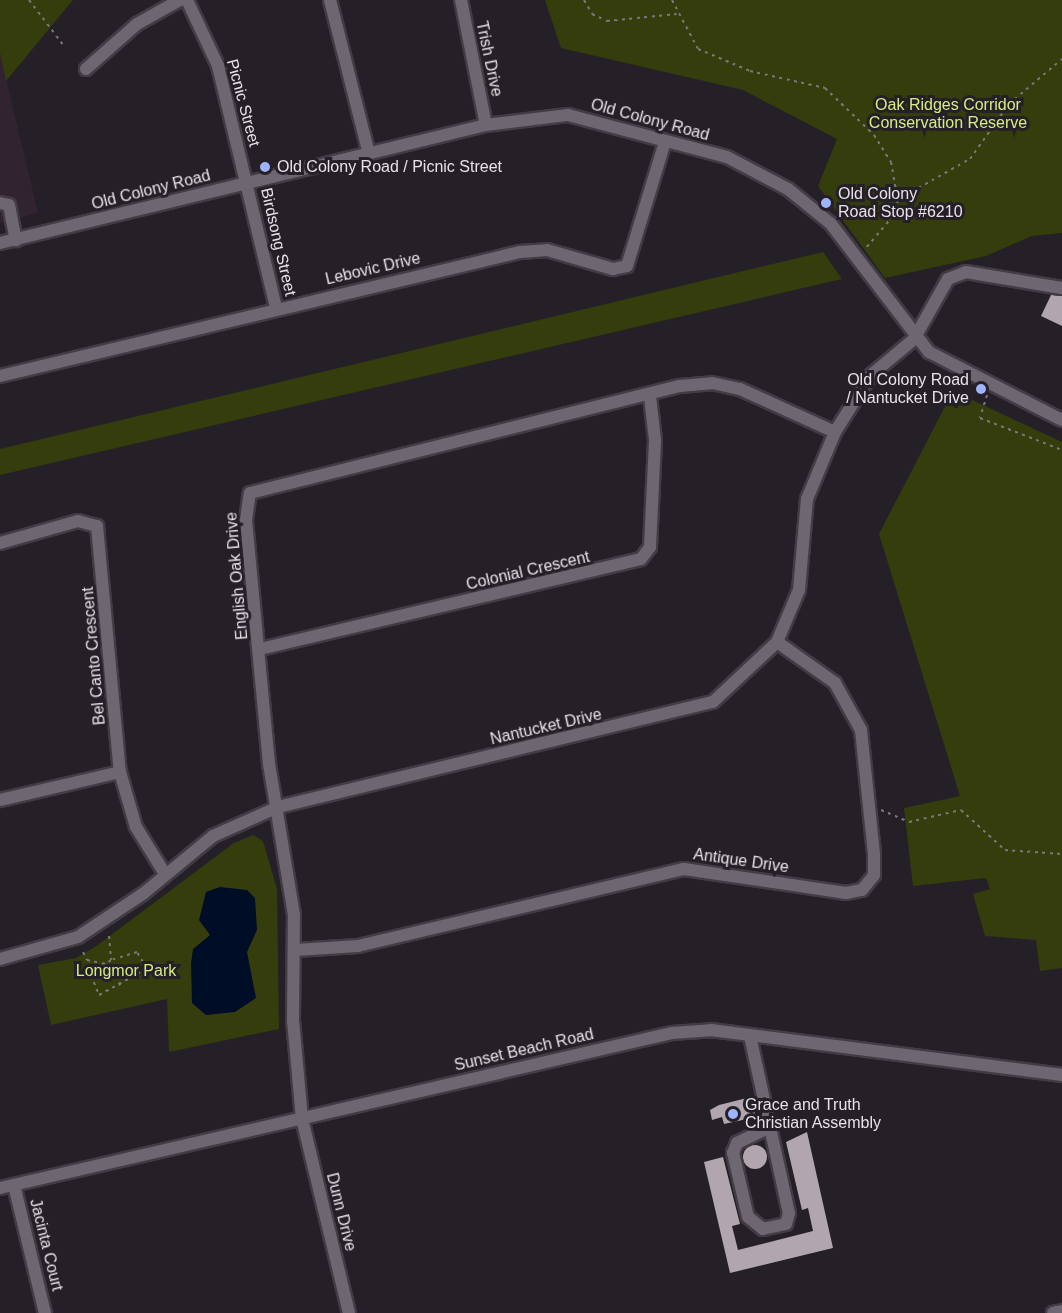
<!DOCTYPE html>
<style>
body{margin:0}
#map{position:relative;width:1062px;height:1313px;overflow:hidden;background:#251f27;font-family:Helvetica,sans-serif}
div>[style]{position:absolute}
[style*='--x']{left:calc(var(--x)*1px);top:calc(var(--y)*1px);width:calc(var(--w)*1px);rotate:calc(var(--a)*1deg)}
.education>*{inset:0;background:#312330}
.green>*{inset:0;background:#353d0d}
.water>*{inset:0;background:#000d27}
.building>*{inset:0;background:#b2a6ae}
.round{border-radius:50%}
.path>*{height:2px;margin-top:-1px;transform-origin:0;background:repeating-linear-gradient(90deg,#7b757c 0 3px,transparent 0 7.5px)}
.roads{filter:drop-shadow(2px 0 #423c44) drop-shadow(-2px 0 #423c44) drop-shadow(0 2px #423c44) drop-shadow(0 -2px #423c44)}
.minor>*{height:12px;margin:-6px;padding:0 6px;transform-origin:6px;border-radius:6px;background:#6e6771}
.dots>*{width:16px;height:16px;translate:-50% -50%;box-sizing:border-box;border:3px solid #251f27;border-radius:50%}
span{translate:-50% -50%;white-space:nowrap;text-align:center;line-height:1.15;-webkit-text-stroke:6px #251f27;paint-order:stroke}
.street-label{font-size:16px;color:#e7e2e8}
.park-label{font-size:16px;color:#d6ec83}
.poi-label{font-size:16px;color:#e7e2e8}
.left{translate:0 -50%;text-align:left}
.right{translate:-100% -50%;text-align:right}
</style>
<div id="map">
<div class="education">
<div style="clip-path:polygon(0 53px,38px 213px,0 223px)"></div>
</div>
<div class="green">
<div style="clip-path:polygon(0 0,73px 0,6px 81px,0 53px)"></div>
<div style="clip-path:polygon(545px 0,1062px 0,1062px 233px,1032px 236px,986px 256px,885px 278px,818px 186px,837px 139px,743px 90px,561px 48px)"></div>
<div style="clip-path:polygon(823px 252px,842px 279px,0 475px,0 449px)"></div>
<div style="clip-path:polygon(953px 391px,1062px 442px,1062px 968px,1040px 971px,1036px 940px,985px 936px,973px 894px,990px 889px,986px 878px,913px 886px,904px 808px,960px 796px,879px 534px)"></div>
<div style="clip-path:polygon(253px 835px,263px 841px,277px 889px,279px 1029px,169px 1052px,167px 999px,51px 1025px,38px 965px,76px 958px,95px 947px,234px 843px)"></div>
</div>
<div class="water">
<div style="clip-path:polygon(220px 887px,247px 890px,255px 898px,257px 930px,247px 952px,256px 998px,235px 1012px,206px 1015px,192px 1003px,191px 963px,193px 949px,210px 935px,199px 920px,206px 892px)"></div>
</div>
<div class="building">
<div style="clip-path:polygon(1051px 295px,1062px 296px,1062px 326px,1041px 316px)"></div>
<div style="clip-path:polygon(751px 1097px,756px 1117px,724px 1124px,722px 1117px,712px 1120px,710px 1110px,719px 1105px)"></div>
<div style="clip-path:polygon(807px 1132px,833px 1248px,730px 1273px,704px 1162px,723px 1157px,740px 1224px,732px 1226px,738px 1250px,813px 1231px,808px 1208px,802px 1210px,786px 1142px)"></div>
<div class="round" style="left:743px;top:1145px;width:24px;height:24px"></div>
</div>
<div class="path">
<div style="--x:29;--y:0;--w:58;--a:52.7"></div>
<div style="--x:584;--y:0;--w:16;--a:60"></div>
<div style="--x:592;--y:14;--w:17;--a:25"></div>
<div style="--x:607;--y:21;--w:70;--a:-5.7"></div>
<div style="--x:672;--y:0;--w:55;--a:62"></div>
<div style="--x:698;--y:49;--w:56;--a:22.9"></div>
<div style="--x:750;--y:71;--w:77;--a:12.8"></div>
<div style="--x:825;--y:88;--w:68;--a:43.8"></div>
<div style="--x:874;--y:135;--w:32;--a:58"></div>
<div style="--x:891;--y:162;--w:39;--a:80"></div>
<div style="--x:898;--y:200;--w:17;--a:107"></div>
<div style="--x:893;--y:216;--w:43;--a:130.3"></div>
<div style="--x:899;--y:199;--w:81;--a:-29.4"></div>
<div style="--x:970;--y:159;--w:67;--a:-54.7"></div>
<div style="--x:1009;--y:104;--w:70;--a:-40.3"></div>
<div style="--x:987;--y:395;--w:24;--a:107"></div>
<div style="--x:980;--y:418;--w:88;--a:21.3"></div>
<div style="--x:881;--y:810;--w:30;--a:23"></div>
<div style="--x:909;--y:822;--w:53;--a:-13"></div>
<div style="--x:961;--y:810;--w:59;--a:42.3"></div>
<div style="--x:1005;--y:850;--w:57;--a:4"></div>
<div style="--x:109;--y:936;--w:24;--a:85"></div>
<div style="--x:111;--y:960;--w:6;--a:141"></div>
<div style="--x:106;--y:964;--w:27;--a:56"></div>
<div style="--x:83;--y:952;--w:9;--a:63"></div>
<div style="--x:87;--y:960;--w:19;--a:12"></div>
<div style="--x:106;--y:964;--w:19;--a:144"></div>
<div style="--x:91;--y:975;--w:22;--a:68"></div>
<div style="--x:99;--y:995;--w:46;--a:-28.8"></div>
<div style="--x:139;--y:973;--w:12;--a:-70"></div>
<div style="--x:143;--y:962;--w:12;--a:-121"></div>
<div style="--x:137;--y:952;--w:27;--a:163"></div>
</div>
<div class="roads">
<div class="minor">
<div style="--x:187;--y:0;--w:73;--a:64.8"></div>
<div style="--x:218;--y:66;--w:249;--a:76.5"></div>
<div style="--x:330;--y:0;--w:159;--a:75.8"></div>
<div style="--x:461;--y:0;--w:127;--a:78.7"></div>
<div style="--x:86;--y:69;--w:68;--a:-41.4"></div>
<div style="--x:137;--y:24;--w:49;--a:-29.2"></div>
<div style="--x:0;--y:203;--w:9;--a:13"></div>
<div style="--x:9;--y:205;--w:36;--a:79"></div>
<div style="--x:0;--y:243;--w:500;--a:-13.65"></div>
<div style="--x:486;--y:125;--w:83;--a:-7"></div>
<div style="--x:568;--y:115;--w:164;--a:14.8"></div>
<div style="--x:727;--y:157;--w:69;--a:27.7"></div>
<div style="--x:788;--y:189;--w:55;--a:39.1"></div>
<div style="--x:831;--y:224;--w:161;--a:52.6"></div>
<div style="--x:929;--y:352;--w:149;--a:27.1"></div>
<div style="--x:0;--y:376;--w:535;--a:-13.41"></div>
<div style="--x:520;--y:252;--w:27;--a:-4"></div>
<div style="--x:547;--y:250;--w:69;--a:16.1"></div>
<div style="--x:613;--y:269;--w:14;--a:-12"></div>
<div style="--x:627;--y:266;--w:130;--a:-73"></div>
<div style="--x:0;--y:543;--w:81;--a:-15.8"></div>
<div style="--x:78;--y:521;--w:20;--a:15"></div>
<div style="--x:97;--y:526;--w:247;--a:84.7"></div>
<div style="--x:120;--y:772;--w:57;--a:73.8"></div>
<div style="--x:136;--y:827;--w:55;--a:58.3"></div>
<div style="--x:260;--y:649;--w:391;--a:-13.3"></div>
<div style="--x:641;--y:559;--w:15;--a:-53"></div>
<div style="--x:650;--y:547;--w:107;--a:-87.3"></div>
<div style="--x:655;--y:440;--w:43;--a:-96.6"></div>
<div style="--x:0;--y:800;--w:123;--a:-13.1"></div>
<div style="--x:296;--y:950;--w:62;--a:-3.7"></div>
<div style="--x:358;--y:946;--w:335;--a:-13.3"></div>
<div style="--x:684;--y:869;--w:164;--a:8.4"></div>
<div style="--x:846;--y:893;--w:16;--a:-11"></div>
<div style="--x:862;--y:890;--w:19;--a:-51"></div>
<div style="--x:874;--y:875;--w:21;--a:-90"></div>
<div style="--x:874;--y:854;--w:125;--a:-96"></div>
<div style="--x:861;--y:730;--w:54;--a:-119"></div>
<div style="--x:835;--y:683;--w:71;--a:-144.7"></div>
<div style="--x:0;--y:959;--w:81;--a:-15.8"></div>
<div style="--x:78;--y:937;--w:79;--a:-33.7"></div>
<div style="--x:144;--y:893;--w:89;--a:-39.6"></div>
<div style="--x:213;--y:836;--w:71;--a:-24"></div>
<div style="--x:278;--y:807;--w:447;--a:-13.6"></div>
<div style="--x:713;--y:702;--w:88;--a:-43.2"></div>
<div style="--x:777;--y:642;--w:56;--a:-67.1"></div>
<div style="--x:799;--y:590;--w:91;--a:-85"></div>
<div style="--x:807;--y:499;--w:73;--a:-67.3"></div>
<div style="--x:835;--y:432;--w:67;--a:-57.7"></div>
<div style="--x:871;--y:375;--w:56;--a:-39.9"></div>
<div style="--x:914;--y:339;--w:69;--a:-60.5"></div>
<div style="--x:948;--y:279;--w:19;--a:-21"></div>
<div style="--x:966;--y:272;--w:97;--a:9.5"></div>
<div style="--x:750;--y:1036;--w:181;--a:77.6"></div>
<div style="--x:789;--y:1213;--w:11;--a:105"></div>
<div style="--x:786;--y:1224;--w:24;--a:168"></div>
<div style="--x:763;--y:1229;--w:19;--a:-141"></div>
<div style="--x:748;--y:1217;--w:66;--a:-103.2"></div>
<div style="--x:733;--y:1153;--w:11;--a:-68"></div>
<div style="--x:737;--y:1143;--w:34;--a:-26"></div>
<div style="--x:14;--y:1185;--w:132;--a:76.4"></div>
<div style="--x:0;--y:1188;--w:690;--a:-12.99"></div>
<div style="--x:672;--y:1033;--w:39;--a:-4"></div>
<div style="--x:711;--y:1030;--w:354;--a:7.3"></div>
<div style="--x:349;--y:1313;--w:200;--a:-103.6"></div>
<div style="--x:302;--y:1119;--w:98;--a:-95.2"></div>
<div style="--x:293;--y:1021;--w:106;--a:-89.5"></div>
<div style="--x:294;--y:915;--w:153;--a:-99.4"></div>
<div style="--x:269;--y:764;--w:245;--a:-95.4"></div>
<div style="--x:246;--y:520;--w:27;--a:-82"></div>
<div style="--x:250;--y:493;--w:443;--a:-14"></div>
<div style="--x:680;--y:386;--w:32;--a:-5"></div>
<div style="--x:712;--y:383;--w:29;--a:12"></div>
<div style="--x:740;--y:389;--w:104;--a:24.4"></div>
<div style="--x:1053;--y:1313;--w:9;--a:-13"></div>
</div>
</div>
<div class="dots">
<div style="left:265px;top:167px;background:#a0b3fd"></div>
<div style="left:826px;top:203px;background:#a0b3fd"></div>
<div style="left:981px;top:389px;background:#a0b3fd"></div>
<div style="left:733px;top:1114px;background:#a0b3fd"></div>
</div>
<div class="street-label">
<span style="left:489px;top:59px;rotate:78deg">Trish Drive</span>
<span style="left:243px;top:103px;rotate:75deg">Picnic Street</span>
<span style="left:650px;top:120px;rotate:15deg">Old Colony Road</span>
<span style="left:151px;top:190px;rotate:-14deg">Old Colony Road</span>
<span style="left:278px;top:242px;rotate:77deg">Birdsong Street</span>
<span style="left:373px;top:269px;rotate:-13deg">Lebovic Drive</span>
<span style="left:528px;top:571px;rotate:-13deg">Colonial Crescent</span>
<span style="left:237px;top:576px;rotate:-95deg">English Oak Drive</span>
<span style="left:94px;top:656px;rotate:-95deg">Bel Canto Crescent</span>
<span style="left:546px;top:727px;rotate:-13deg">Nantucket Drive</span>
<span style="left:741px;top:861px;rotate:8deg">Antique Drive</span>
<span style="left:524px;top:1050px;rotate:-13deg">Sunset Beach Road</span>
<span style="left:341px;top:1212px;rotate:76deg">Dunn Drive</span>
<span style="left:46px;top:1245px;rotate:76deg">Jacinta Court</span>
</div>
<div class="park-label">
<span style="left:948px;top:114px">Oak Ridges Corridor<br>Conservation Reserve</span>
<span style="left:126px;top:971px">Longmor Park</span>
</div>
<div class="poi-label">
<span class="left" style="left:277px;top:167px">Old Colony Road / Picnic Street</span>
<span class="left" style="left:838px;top:203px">Old Colony<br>Road Stop #6210</span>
<span class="right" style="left:969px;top:389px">Old Colony Road<br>/ Nantucket Drive</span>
<span class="left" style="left:745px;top:1114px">Grace and Truth<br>Christian Assembly</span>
</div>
</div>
